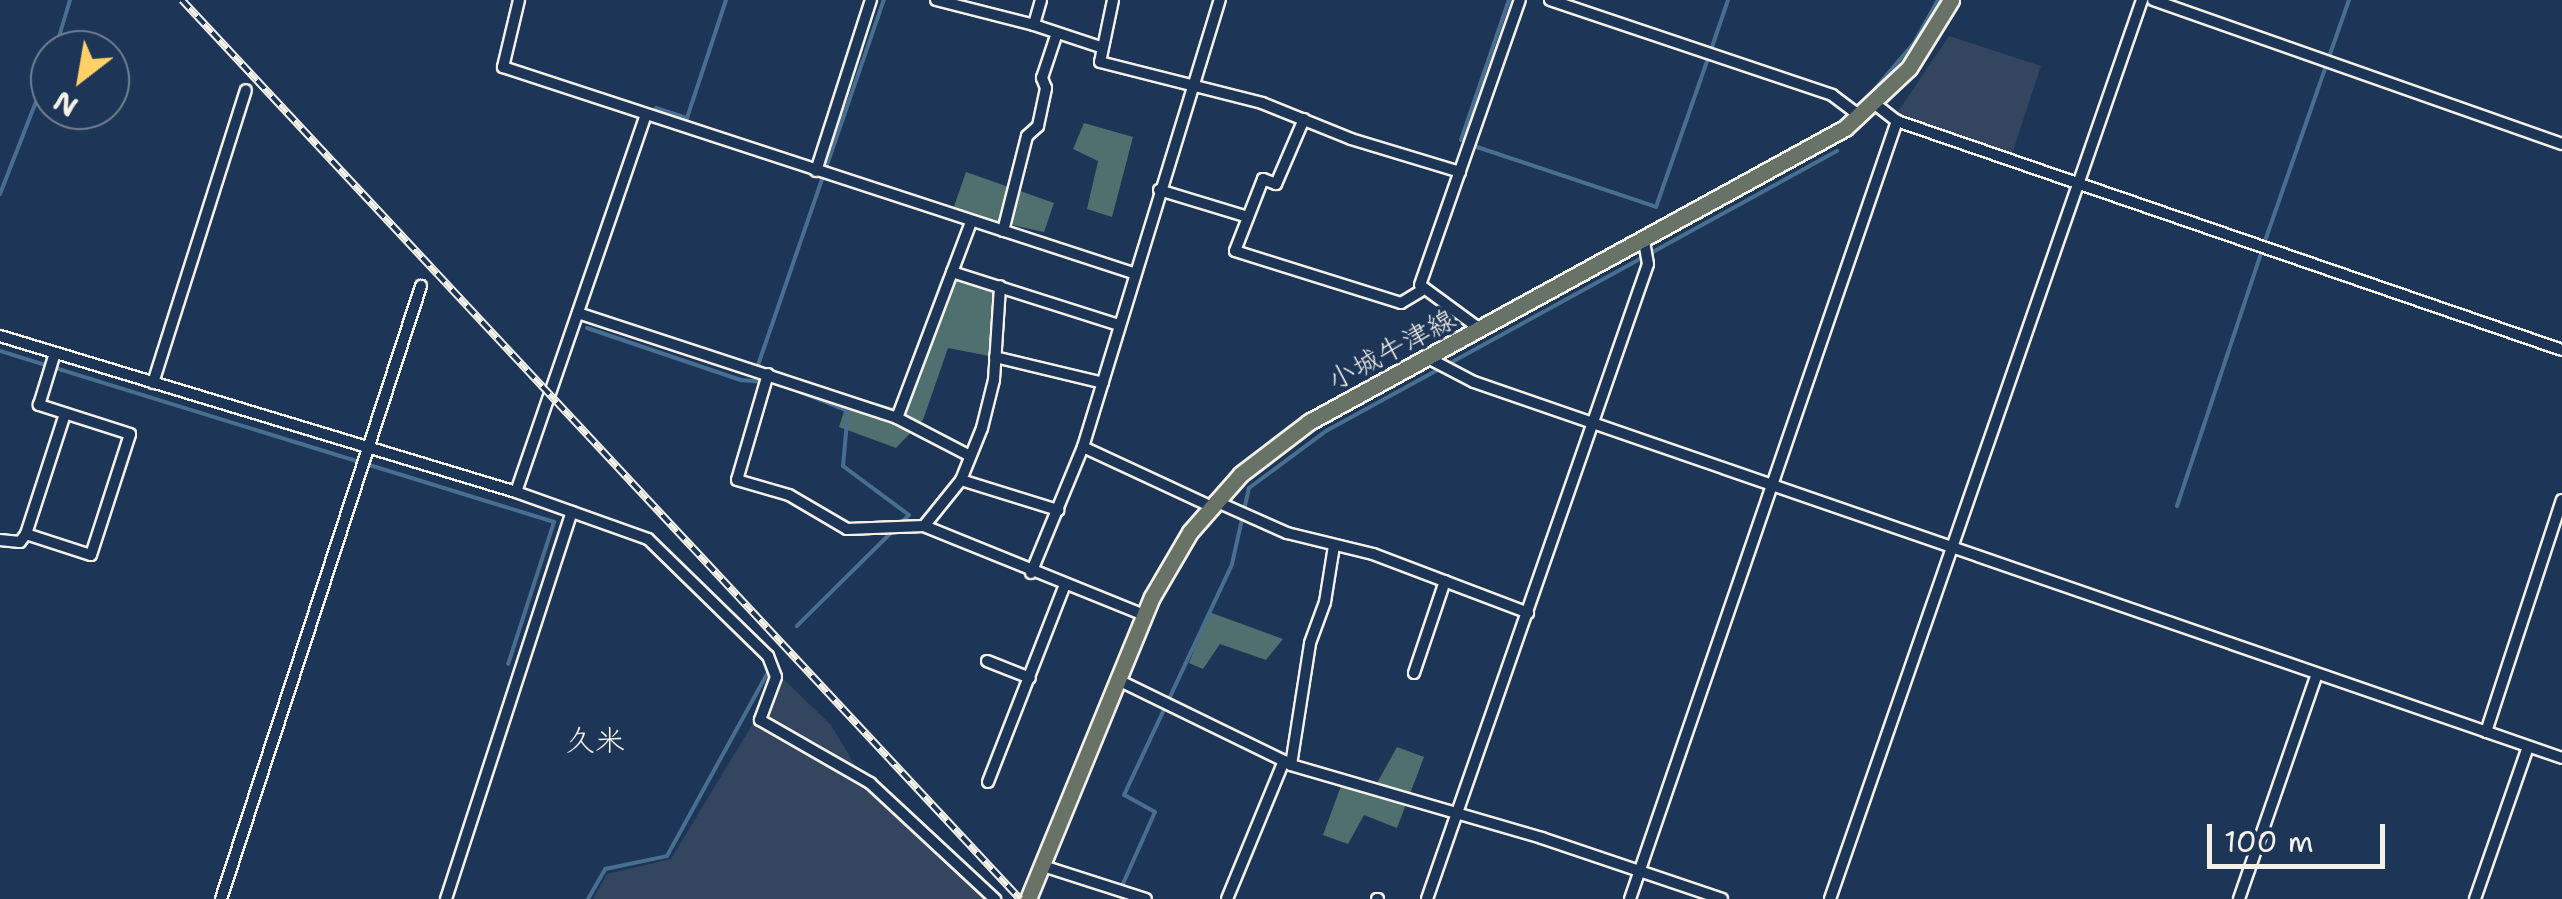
<!DOCTYPE html>
<meta charset="utf-8">
<style>
body{margin:0}
#map{position:relative;width:2562px;height:899px;overflow:hidden;background:#1d3557;font-family:"Shantell Sans","Klee One",sans-serif}
div>[style]{position:absolute}
[style*='--x']{left:calc(var(--x)*1px);top:calc(var(--y)*1px);width:calc(var(--w)*1px);rotate:calc(var(--a)*1deg)}
.built>*{inset:0;background:#34455f}
.green>*{inset:0;background:#506f6f}
.stream>*{height:4px;margin:-2px;padding:0 2px;transform-origin:2px;border-radius:2px;background:#486e90}
.roads{filter:drop-shadow(2px 0 #f4f1e8) drop-shadow(-2px 0 #f4f1e8) drop-shadow(0 2px #f4f1e8) drop-shadow(0 -2px #f4f1e8)}
.minor>*{height:10px;margin:-5px;padding:0 5px;transform-origin:5px;border-radius:5px;background:#1d3557}
.primary>*{height:15px;margin:-7.5px;padding:0 7.5px;transform-origin:7.5px;border-radius:7.5px;background:#697266}
.rail>*{height:8px;margin-top:-4px;transform-origin:0;background:repeating-linear-gradient(90deg,#1d3557 0 11px,#f4f1e8 0 22px);box-sizing:border-box;border-block:2px solid #f4f1e8}
span{translate:-50% -50%;white-space:nowrap;text-align:center;line-height:1.15;-webkit-text-stroke:8px #1d3557;paint-order:stroke}
.street-label{font-size:28px;color:#f4f1e8}
.neighbourhood-label{font-size:30px;color:#f4f1e8}
.north{position:absolute;left:30px;top:30px;width:100px;height:100px;box-sizing:border-box;background:#1d3557;border:2px solid #738091;border-radius:50%;rotate:211deg;font-size:28px;font-weight:700;line-height:40px;text-align:center;color:#f4f1e8}
.north::after{content:'';display:block;margin:auto;width:35px;height:45px;background:#ffd166;clip-path:polygon(50% 0,100% 100%,50% 72%,0 100%)}
.scale{position:absolute;left:2207px;top:824px;width:178px;height:45px;box-sizing:border-box;border:5px solid #f4f1e8;border-top:0;padding-left:12px;font-size:30px;line-height:35px;white-space:nowrap;color:#f4f1e8;-webkit-text-stroke:8px #1d3557;paint-order:stroke}
</style>
<div id="map">
<div class="built">
<div style="clip-path:polygon(1949px 36px,2041px 66px,2012px 154px,1897px 113px)"></div>
<div style="clip-path:polygon(781px 677px,831px 725px,856px 767px,915px 814px,1000px 899px,593px 899px,607px 874px,671px 859px)"></div>
</div>
<div class="green">
<div style="clip-path:polygon(1084px 123px,1133px 137px,1112px 217px,1087px 209px,1098px 161px,1073px 149px)"></div>
<div style="clip-path:polygon(966px 172px,1054px 203px,1044px 232px,952px 212px)"></div>
<div style="clip-path:polygon(942px 276px,996px 289px,989px 356px,948px 348px,923px 420px,896px 448px,839px 427px,849px 395px,894px 408px)"></div>
<div style="clip-path:polygon(1209px 612px,1283px 639px,1266px 660px,1220px 644px,1203px 669px,1189px 663px)"></div>
<div style="clip-path:polygon(1397px 747px,1424px 757px,1397px 828px,1364px 815px,1348px 844px,1323px 835px,1341px 786px,1372px 792px)"></div>
</div>
<div class="stream">
<div style="--x:1712;--y:47;--w:50;--a:-71.2"></div>
<div style="--x:55;--y:50;--w:52;--a:-73.3"></div>
<div style="--x:2329;--y:57;--w:60;--a:-70.7"></div>
<div style="--x:1874;--y:90;--w:62;--a:-49.6"></div>
<div style="--x:1914;--y:43;--w:49;--a:-60.8"></div>
<div style="--x:656;--y:108;--w:33;--a:18"></div>
<div style="--x:687;--y:118;--w:124;--a:-71.7"></div>
<div style="--x:1461;--y:140;--w:148;--a:-71.1"></div>
<div style="--x:1477;--y:147;--w:189;--a:18.5"></div>
<div style="--x:1656;--y:207;--w:155;--a:-70.7"></div>
<div style="--x:0;--y:194;--w:137;--a:-68.7"></div>
<div style="--x:2265;--y:241;--w:185;--a:-70.8"></div>
<div style="--x:587;--y:328;--w:163;--a:18.7"></div>
<div style="--x:741;--y:380;--w:35;--a:5"></div>
<div style="--x:0;--y:351;--w:580;--a:17.15"></div>
<div style="--x:554;--y:522;--w:149;--a:107.9"></div>
<div style="--x:756;--y:371;--w:392;--a:-71"></div>
<div style="--x:795;--y:390;--w:57;--a:21.6"></div>
<div style="--x:848;--y:411;--w:55;--a:95.2"></div>
<div style="--x:843;--y:466;--w:82;--a:36.6"></div>
<div style="--x:909;--y:515;--w:158;--a:135.3"></div>
<div style="--x:2177;--y:506;--w:267;--a:-71.6"></div>
<div style="--x:1122;--y:886;--w:81;--a:-66"></div>
<div style="--x:1155;--y:812;--w:35;--a:-151"></div>
<div style="--x:1124;--y:795;--w:255;--a:-64.9"></div>
<div style="--x:1232;--y:564;--w:78;--a:-77.4"></div>
<div style="--x:1249;--y:488;--w:96;--a:-36.5"></div>
<div style="--x:1326;--y:431;--w:583;--a:-28.72"></div>
<div style="--x:588;--y:899;--w:34;--a:-60"></div>
<div style="--x:605;--y:869;--w:63;--a:-11.8"></div>
<div style="--x:667;--y:856;--w:208;--a:-61.2"></div>
</div>
<div class="roads">
<div class="minor">
<div style="--x:519;--y:0;--w:69;--a:103.4"></div>
<div style="--x:503;--y:67;--w:663;--a:18.11"></div>
<div style="--x:936;--y:0;--w:101;--a:14.3"></div>
<div style="--x:1041;--y:0;--w:26;--a:106"></div>
<div style="--x:1034;--y:25;--w:70;--a:18.4"></div>
<div style="--x:1113;--y:0;--w:63;--a:101.8"></div>
<div style="--x:1100;--y:62;--w:167;--a:14.2"></div>
<div style="--x:1262;--y:103;--w:96;--a:22"></div>
<div style="--x:1351;--y:139;--w:114;--a:16.8"></div>
<div style="--x:1550;--y:0;--w:298;--a:18.6"></div>
<div style="--x:1832;--y:95;--w:35;--a:37"></div>
<div style="--x:2153;--y:0;--w:434;--a:19.4"></div>
<div style="--x:1875;--y:104;--w:28;--a:38"></div>
<div style="--x:1897;--y:121;--w:703;--a:19"></div>
<div style="--x:1304;--y:119;--w:71;--a:113.3"></div>
<div style="--x:1276;--y:184;--w:14;--a:-159"></div>
<div style="--x:1263;--y:179;--w:77;--a:111.3"></div>
<div style="--x:1235;--y:251;--w:174;--a:17.4"></div>
<div style="--x:1401;--y:303;--w:23;--a:-31"></div>
<div style="--x:816;--y:171;--w:180;--a:-72.2"></div>
<div style="--x:1159;--y:190;--w:93;--a:16.9"></div>
<div style="--x:1003;--y:231;--w:98;--a:-75.8"></div>
<div style="--x:1027;--y:136;--w:15;--a:-42"></div>
<div style="--x:1038;--y:126;--w:39;--a:-78"></div>
<div style="--x:1046;--y:88;--w:11;--a:-112"></div>
<div style="--x:1042;--y:78;--w:47;--a:-71.6"></div>
<div style="--x:952;--y:272;--w:175;--a:17.6"></div>
<div style="--x:578;--y:313;--w:336;--a:18.2"></div>
<div style="--x:897;--y:418;--w:206;--a:-69.3"></div>
<div style="--x:1480;--y:329;--w:74;--a:-143.7"></div>
<div style="--x:1420;--y:285;--w:302;--a:-70.7"></div>
<div style="--x:0;--y:336;--w:539;--a:16.82"></div>
<div style="--x:516;--y:492;--w:140;--a:19.6"></div>
<div style="--x:648;--y:539;--w:168;--a:44.3"></div>
<div style="--x:768;--y:656;--w:22;--a:69"></div>
<div style="--x:776;--y:677;--w:46;--a:110.4"></div>
<div style="--x:760;--y:720;--w:127;--a:29.8"></div>
<div style="--x:870;--y:783;--w:171;--a:42.9"></div>
<div style="--x:995;--y:357;--w:111;--a:13.5"></div>
<div style="--x:1428;--y:358;--w:52;--a:27.6"></div>
<div style="--x:1474;--y:382;--w:1151;--a:19.06"></div>
<div style="--x:768;--y:374;--w:110;--a:106.3"></div>
<div style="--x:737;--y:480;--w:54;--a:16.1"></div>
<div style="--x:789;--y:495;--w:67;--a:30.4"></div>
<div style="--x:847;--y:529;--w:77;--a:-2.2"></div>
<div style="--x:924;--y:526;--w:237;--a:22"></div>
<div style="--x:153;--y:383;--w:307;--a:-72.4"></div>
<div style="--x:897;--y:418;--w:80;--a:27.5"></div>
<div style="--x:961;--y:480;--w:102;--a:17.2"></div>
<div style="--x:516;--y:492;--w:399;--a:-71"></div>
<div style="--x:1215;--y:501;--w:79;--a:24"></div>
<div style="--x:1287;--y:533;--w:89;--a:13.7"></div>
<div style="--x:1373;--y:554;--w:166;--a:20.8"></div>
<div style="--x:1210;--y:506;--w:140;--a:-155.1"></div>
<div style="--x:1083;--y:447;--w:468;--a:-73"></div>
<div style="--x:924;--y:526;--w:59;--a:-51.2"></div>
<div style="--x:961;--y:480;--w:56;--a:-68"></div>
<div style="--x:982;--y:428;--w:49;--a:-76"></div>
<div style="--x:994;--y:380;--w:94;--a:-86.3"></div>
<div style="--x:26;--y:534;--w:68;--a:17.9"></div>
<div style="--x:91;--y:555;--w:127;--a:-72.1"></div>
<div style="--x:130;--y:434;--w:96;--a:-162.3"></div>
<div style="--x:39;--y:405;--w:54;--a:-72.9"></div>
<div style="--x:0;--y:540;--w:20;--a:6"></div>
<div style="--x:20;--y:542;--w:10;--a:-53"></div>
<div style="--x:26;--y:534;--w:126;--a:-72"></div>
<div style="--x:1031;--y:573;--w:136;--a:-67.6"></div>
<div style="--x:987;--y:661;--w:46;--a:21.6"></div>
<div style="--x:1414;--y:673;--w:97;--a:-71.4"></div>
<div style="--x:1118;--y:680;--w:185;--a:26"></div>
<div style="--x:2486;--y:732;--w:244;--a:-71.9"></div>
<div style="--x:1291;--y:765;--w:261;--a:16.2"></div>
<div style="--x:1542;--y:838;--w:190;--a:18.7"></div>
<div style="--x:988;--y:782;--w:209;--a:-68.7"></div>
<div style="--x:1043;--y:866;--w:108;--a:17.8"></div>
<div style="--x:221;--y:899;--w:645;--a:-71.93"></div>
<div style="--x:446;--y:899;--w:407;--a:-72"></div>
<div style="--x:1227;--y:899;--w:149;--a:-67.6"></div>
<div style="--x:1284;--y:761;--w:8;--a:30"></div>
<div style="--x:1291;--y:765;--w:123;--a:-81.1"></div>
<div style="--x:1310;--y:643;--w:44;--a:-69.9"></div>
<div style="--x:1325;--y:602;--w:57;--a:-80.9"></div>
<div style="--x:1377;--y:899;--w:1;--a:0"></div>
<div style="--x:1427;--y:899;--w:672;--a:-70.81"></div>
<div style="--x:1648;--y:264;--w:23;--a:-100"></div>
<div style="--x:1630;--y:899;--w:823;--a:-71.06"></div>
<div style="--x:1830;--y:899;--w:952;--a:-70.86"></div>
<div style="--x:2239;--y:899;--w:238;--a:-70.9"></div>
<div style="--x:2475;--y:899;--w:161;--a:-70.8"></div>
</div>
<div class="primary">
<div style="--x:1028;--y:899;--w:326;--a:-67.7"></div>
<div style="--x:1152;--y:597;--w:75;--a:-59.7"></div>
<div style="--x:1190;--y:532;--w:77;--a:-48.7"></div>
<div style="--x:1241;--y:474;--w:86;--a:-37.4"></div>
<div style="--x:1309;--y:422;--w:611;--a:-28.75"></div>
<div style="--x:1845;--y:128;--w:88;--a:-43.2"></div>
<div style="--x:1909;--y:68;--w:80;--a:-58.3"></div>
</div>
</div>
<div class="rail">
<div style="--x:182;--y:0;--w:1229;--a:47.01"></div>
</div>
<div class="street-label">
<span style="left:1391px;top:349px;rotate:-28deg">小城牛津線</span>
</div>
<div class="neighbourhood-label">
<span style="left:595px;top:741px">久米</span>
</div>
<div class="north">N</div>
<div class="scale">100 m</div>
</div>
